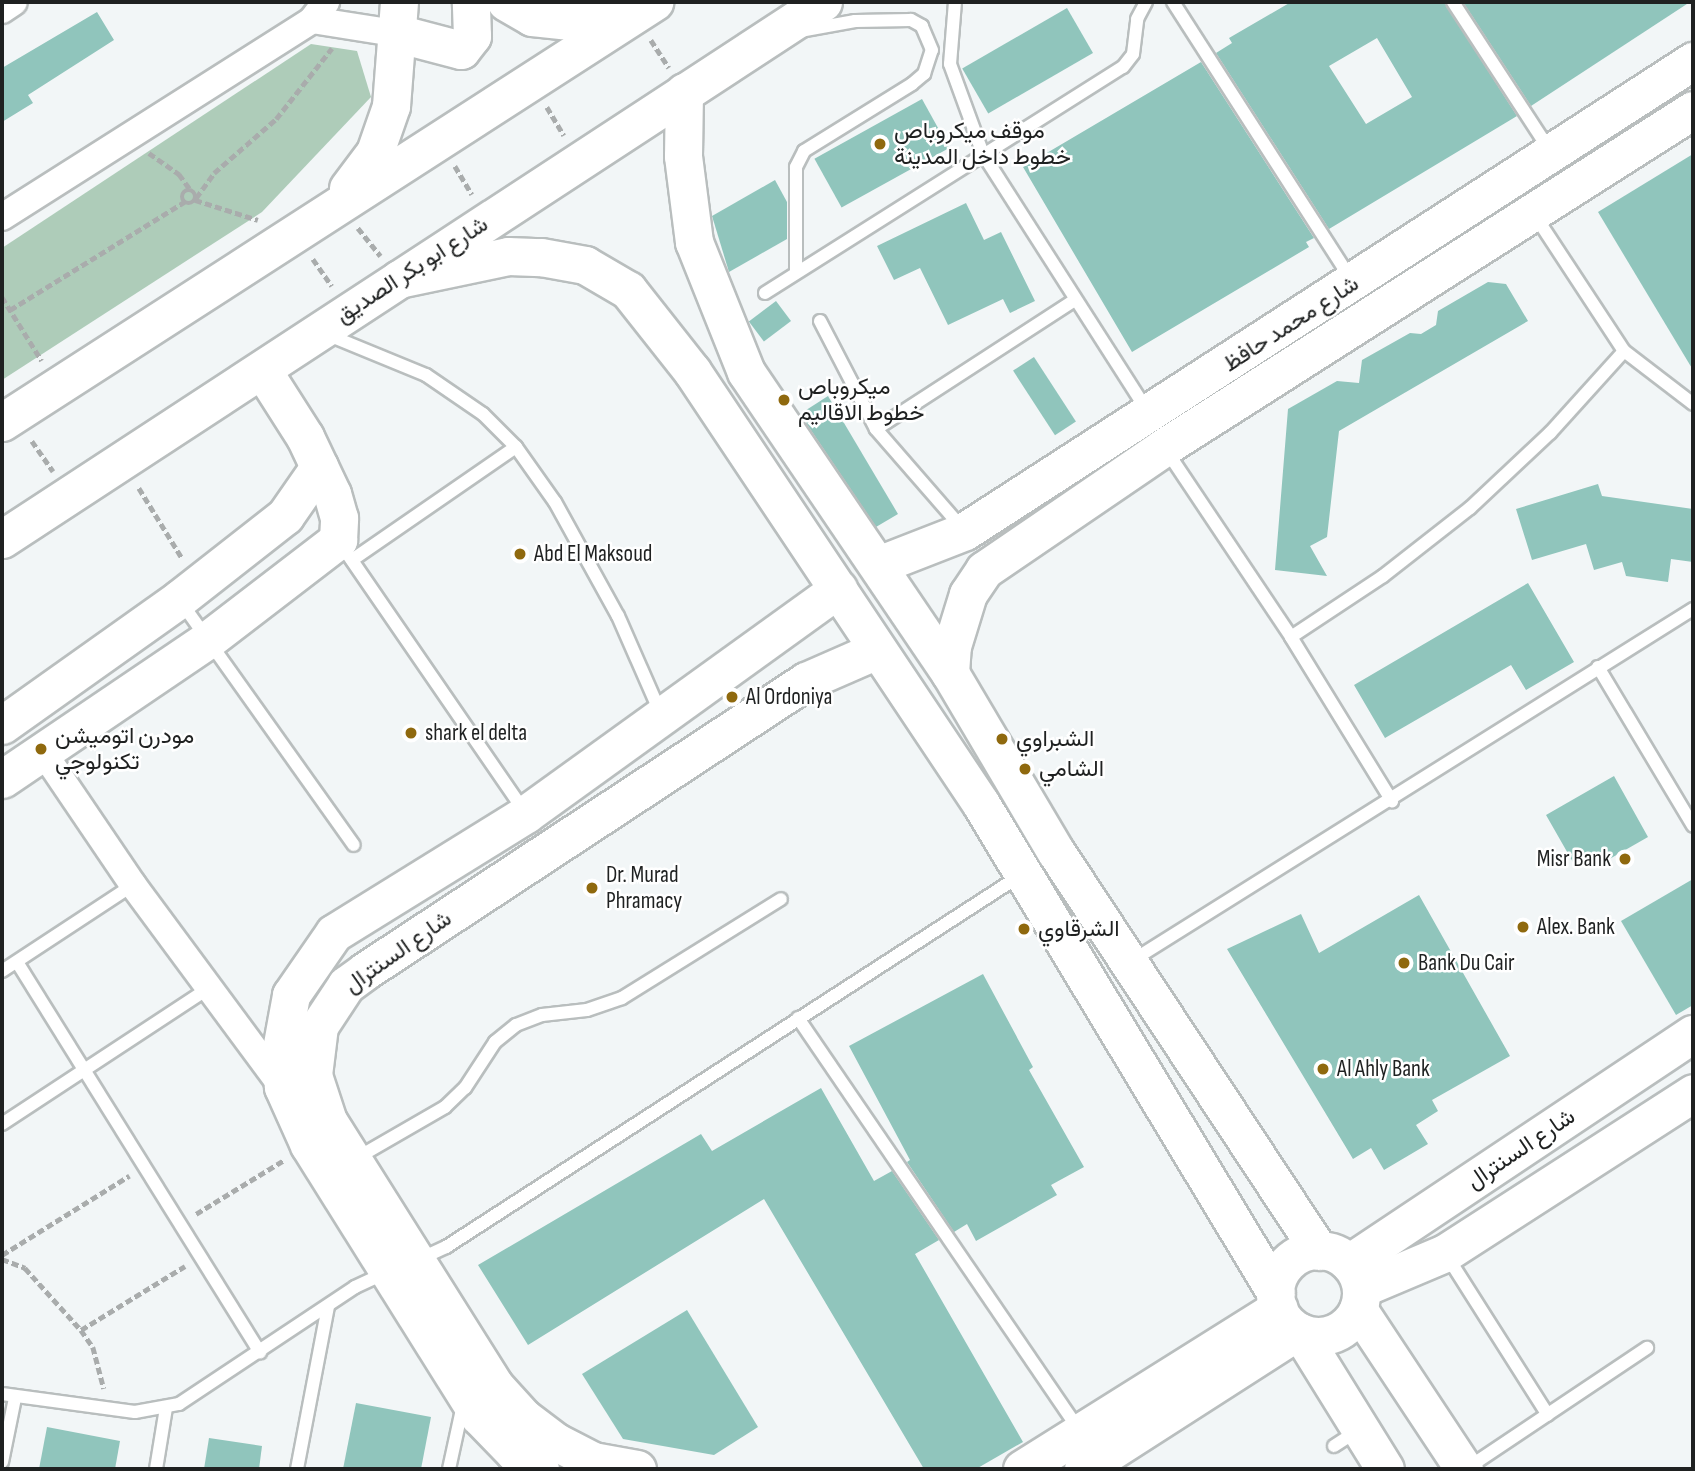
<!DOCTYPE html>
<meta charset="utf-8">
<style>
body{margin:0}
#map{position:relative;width:1695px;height:1471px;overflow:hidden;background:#f2f6f7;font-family:"Sofia Sans Condensed",Vazirmatn,sans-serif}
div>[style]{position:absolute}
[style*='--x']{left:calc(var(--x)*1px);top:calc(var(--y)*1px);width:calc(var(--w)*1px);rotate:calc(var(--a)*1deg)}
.green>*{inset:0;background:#aeccb9}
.building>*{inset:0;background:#90c5bc;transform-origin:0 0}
.path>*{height:4.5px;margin-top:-2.25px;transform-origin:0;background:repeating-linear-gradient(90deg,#a9acac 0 7px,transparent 0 10.5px)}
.path>.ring{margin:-2.25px;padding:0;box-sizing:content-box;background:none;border:4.5px solid #a9acac;border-radius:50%}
.roads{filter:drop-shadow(2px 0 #b9bebe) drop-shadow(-2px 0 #b9bebe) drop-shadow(0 2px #b9bebe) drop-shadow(0 -2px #b9bebe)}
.lane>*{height:12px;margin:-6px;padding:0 6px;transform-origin:6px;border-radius:6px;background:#fff}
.street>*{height:26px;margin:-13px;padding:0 13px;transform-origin:13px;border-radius:13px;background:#fff}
.secondary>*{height:37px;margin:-18.5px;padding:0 18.5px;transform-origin:18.5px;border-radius:18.5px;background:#fff}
.secondary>.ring{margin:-18.5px;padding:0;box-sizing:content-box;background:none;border:37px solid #fff;border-radius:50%}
.dots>*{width:19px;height:19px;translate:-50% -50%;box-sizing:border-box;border:4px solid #fff;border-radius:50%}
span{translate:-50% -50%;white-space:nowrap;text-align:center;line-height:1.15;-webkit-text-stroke:5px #fff;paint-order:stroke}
.poi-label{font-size:23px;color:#1f2121}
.left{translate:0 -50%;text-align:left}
.right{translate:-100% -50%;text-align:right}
.street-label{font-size:23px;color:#1f2121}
.frame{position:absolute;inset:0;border:4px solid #1f2121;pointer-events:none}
</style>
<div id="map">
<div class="green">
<div style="clip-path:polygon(311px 44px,357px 51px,371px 97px,262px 212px,2px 380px,2px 248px)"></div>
</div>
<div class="building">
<div style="clip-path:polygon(evenodd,1291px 2px,1444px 2px,1517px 116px,1329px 229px,1216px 53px,1232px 43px,1229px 38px,1291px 2px,1377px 38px,1412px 97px,1366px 124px,1329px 66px,1377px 38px)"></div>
<div style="clip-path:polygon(1463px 2px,1690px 2px,1531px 106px)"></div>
<div style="left:1067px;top:8px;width:52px;height:121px;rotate:60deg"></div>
<div style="clip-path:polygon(97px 12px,114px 40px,28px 95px,33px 103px,2px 122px,2px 68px)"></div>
<div style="clip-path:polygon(1201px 62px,1314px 238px,1306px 242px,1309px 247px,1132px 352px,1023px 167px)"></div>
<div style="left:922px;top:99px;width:56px;height:123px;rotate:61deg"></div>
<div style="clip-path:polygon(1693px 154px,1693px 370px,1598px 212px)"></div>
<div style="clip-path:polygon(775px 180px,787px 202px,787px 239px,729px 272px,712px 216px)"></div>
<div style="clip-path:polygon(966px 203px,984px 240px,1001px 232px,1035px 301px,1010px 313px,1003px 299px,948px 325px,920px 268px,894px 280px,877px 246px)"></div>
<div style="clip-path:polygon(1488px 282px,1506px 284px,1528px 321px,1339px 431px,1327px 537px,1310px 546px,1327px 576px,1275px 570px,1288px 409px,1337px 381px,1359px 383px,1362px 360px,1410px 333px,1421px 334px,1436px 325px,1438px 311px)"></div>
<div style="left:776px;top:301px;width:25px;height:34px;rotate:53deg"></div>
<div style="left:1034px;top:357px;width:77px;height:25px;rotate:57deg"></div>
<div style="clip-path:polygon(828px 396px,898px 514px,876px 527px,800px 414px)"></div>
<div style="clip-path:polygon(1598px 484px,1602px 496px,1693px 509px,1693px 562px,1671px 559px,1668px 582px,1626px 576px,1622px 562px,1594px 570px,1586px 544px,1532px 560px,1516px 509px)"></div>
<div style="clip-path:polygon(1528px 583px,1574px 662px,1526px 690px,1511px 665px,1385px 738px,1354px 685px)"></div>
<div style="clip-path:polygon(1614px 776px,1648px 837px,1599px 865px,1592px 854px,1574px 864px,1546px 815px)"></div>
<div style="clip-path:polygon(1693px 879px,1693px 1005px,1676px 1015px,1621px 921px)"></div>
<div style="clip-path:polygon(1419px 895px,1510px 1056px,1432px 1100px,1438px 1111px,1416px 1125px,1428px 1144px,1384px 1170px,1371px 1148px,1353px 1159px,1227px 949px,1301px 914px,1319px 953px)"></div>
<div style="clip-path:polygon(983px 974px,1033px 1067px,1029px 1070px,1084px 1167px,1051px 1185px,1057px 1195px,976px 1241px,967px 1224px,954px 1232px,907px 1162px,910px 1160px,849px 1046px)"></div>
<div style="clip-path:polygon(821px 1088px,874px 1181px,892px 1171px,939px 1240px,915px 1254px,1023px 1442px,976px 1469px,924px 1469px,764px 1199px,528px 1345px,478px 1265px,701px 1134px,712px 1151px)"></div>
<div style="clip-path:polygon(687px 1310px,758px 1427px,714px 1455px,623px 1439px,582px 1374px)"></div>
<div style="clip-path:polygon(356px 1403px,431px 1417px,421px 1469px,343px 1469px)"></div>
<div style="clip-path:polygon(47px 1427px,120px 1441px,115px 1469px,39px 1469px)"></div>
<div style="clip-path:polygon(209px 1438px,262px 1446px,259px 1469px,204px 1469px)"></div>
</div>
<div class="path">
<div style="--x:651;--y:40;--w:33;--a:57"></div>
<div style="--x:547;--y:107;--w:33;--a:59"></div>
<div style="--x:149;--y:153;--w:37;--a:35"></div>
<div style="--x:179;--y:174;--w:19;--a:54"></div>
<div style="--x:455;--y:166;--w:33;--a:59"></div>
<div class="ring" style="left:182px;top:190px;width:9.5px;height:9.5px"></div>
<div style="--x:196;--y:198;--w:31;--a:-54"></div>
<div style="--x:214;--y:173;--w:82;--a:-41.1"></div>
<div style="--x:276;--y:119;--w:90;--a:-51.7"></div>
<div style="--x:195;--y:200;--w:66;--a:17.6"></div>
<div style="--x:358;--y:228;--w:36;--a:51"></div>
<div style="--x:313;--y:259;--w:33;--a:55"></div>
<div style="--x:2;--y:297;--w:75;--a:58"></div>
<div style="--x:10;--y:310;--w:205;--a:-31.8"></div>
<div style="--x:32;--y:441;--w:37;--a:55"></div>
<div style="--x:139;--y:488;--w:82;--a:58.4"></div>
<div style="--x:196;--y:1214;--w:103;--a:-31.5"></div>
<div style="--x:2;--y:1255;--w:150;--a:-31.9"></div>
<div style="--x:2;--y:1259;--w:25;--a:21"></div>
<div style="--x:25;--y:1268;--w:84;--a:47.9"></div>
<div style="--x:81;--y:1330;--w:21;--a:55"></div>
<div style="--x:93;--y:1347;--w:43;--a:75.3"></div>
<div style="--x:81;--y:1330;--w:122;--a:-31.6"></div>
</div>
<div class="roads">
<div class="lane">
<div style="--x:955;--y:2;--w:62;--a:94.6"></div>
<div style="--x:950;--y:64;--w:96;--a:69.9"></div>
<div style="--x:983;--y:154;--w:303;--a:57.4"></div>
<div style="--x:1173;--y:2;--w:328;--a:57.3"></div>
<div style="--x:1453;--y:2;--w:178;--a:56.9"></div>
<div style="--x:1534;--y:214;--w:164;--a:56.7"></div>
<div style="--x:1624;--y:351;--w:87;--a:37.5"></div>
<div style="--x:796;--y:272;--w:105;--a:-90"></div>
<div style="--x:796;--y:167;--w:18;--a:-63"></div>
<div style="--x:804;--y:151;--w:127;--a:-31.8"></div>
<div style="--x:912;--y:84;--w:16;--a:-40"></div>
<div style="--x:924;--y:74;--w:25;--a:-72"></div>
<div style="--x:932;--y:50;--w:26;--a:-113"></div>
<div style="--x:922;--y:26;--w:13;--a:-151"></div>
<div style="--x:911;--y:20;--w:56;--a:179"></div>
<div style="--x:855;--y:21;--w:56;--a:169.7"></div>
<div style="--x:765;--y:293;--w:423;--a:-32.3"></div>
<div style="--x:1123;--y:67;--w:16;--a:-52"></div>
<div style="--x:1133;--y:54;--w:35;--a:-83"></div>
<div style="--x:1137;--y:19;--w:19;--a:-62"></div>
<div style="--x:820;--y:321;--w:122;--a:62.6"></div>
<div style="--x:876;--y:429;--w:237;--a:-33"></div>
<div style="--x:326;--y:334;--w:108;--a:22.3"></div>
<div style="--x:426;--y:375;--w:69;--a:34.4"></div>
<div style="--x:483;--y:414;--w:47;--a:45"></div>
<div style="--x:516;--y:447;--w:67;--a:54.7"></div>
<div style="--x:555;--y:502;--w:130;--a:61.1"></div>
<div style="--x:618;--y:616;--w:107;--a:66.3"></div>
<div style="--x:876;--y:429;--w:133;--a:49"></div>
<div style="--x:1166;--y:450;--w:225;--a:56.2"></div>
<div style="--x:1291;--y:637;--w:193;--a:58.4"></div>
<div style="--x:340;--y:543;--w:325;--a:55.5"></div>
<div style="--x:352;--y:560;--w:199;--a:-34.6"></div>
<div style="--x:181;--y:602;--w:298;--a:54.6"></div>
<div style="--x:1291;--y:637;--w:110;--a:-33.5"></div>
<div style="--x:1383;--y:576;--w:110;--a:-38"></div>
<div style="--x:1470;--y:508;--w:110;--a:-43.2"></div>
<div style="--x:1550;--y:433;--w:110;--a:-47.9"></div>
<div style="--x:1598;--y:667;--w:185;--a:59.1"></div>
<div style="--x:17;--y:962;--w:460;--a:58.1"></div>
<div style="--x:1130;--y:962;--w:665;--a:-32.09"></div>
<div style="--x:2;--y:971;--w:157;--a:-33.3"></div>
<div style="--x:798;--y:1018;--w:499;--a:55.7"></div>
<div style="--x:2;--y:1124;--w:248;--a:-33.3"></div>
<div style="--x:355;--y:1159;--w:104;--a:-30"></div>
<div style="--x:445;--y:1107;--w:28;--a:-44"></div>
<div style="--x:465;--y:1088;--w:55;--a:-56.9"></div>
<div style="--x:495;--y:1042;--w:27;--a:-39"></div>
<div style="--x:516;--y:1025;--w:28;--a:-21"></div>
<div style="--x:542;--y:1015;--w:45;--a:-6.3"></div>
<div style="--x:587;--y:1010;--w:37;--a:-19"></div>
<div style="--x:622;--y:998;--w:187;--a:-31.9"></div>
<div style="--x:1447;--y:1256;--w:188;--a:57.6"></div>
<div style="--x:420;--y:1259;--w:29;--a:-25"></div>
<div style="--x:446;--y:1247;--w:685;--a:-32.9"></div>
<div style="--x:2;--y:1394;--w:134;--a:7.7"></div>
<div style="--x:135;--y:1412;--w:45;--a:-10.3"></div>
<div style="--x:179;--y:1404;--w:211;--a:-33.6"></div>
<div style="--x:355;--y:1287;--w:35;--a:-25"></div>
<div style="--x:1334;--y:1446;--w:27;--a:-33"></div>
<div style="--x:2;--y:1462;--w:65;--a:-78.5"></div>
<div style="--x:156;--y:1469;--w:62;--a:-80.7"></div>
<div style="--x:297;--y:1469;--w:166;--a:-79.2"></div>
<div style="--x:449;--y:1469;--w:66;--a:-77.7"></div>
<div style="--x:1466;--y:1469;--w:218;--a:-33.8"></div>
</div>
<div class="street">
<div style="--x:2;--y:10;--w:14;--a:-34"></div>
<div style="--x:312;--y:20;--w:89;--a:9"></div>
<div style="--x:2;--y:217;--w:367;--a:-32.4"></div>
<div style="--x:312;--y:20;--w:23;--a:-52"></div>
<div style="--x:43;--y:752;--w:161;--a:55.9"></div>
<div style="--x:133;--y:885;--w:250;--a:53.5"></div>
</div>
<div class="secondary">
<div style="--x:506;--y:2;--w:30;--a:30"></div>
<div style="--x:532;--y:17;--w:31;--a:6"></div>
<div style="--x:563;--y:20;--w:67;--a:-4.3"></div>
<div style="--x:400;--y:34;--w:63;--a:14.7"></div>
<div style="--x:461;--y:50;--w:18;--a:-52"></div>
<div style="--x:472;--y:36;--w:34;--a:-92"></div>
<div style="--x:684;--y:92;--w:64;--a:90.9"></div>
<div style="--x:683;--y:156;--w:87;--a:82.7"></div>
<div style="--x:694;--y:242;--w:140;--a:68.2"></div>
<div style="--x:746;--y:372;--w:364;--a:55.9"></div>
<div style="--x:950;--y:673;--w:208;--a:59.4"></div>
<div style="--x:1056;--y:852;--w:478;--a:56.6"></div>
<div style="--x:348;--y:188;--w:45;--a:-53.1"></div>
<div style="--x:375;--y:152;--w:49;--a:-70.8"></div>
<div style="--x:391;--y:106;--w:104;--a:-85.6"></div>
<div style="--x:399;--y:279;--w:111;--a:-11.9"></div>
<div style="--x:508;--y:256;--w:33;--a:2"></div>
<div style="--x:541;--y:257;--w:45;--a:10.3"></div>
<div style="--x:585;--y:265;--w:50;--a:30.2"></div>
<div style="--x:628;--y:290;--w:103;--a:51.7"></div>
<div style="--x:692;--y:371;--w:521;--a:56.28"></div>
<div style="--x:981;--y:804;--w:571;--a:58.9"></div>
<div style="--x:2;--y:422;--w:776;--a:-32.79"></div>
<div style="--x:2;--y:539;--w:981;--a:-33.19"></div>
<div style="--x:878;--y:565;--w:93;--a:-21.3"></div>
<div style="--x:965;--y:531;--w:867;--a:-32.85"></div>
<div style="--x:950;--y:673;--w:27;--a:-86"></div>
<div style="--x:952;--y:646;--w:54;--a:-72.9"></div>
<div style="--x:968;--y:594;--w:29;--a:-56"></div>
<div style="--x:984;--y:570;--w:218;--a:-34.3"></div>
<div style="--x:1164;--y:447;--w:627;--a:-32.5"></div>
<div style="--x:2;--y:725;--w:217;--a:-35.4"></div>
<div style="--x:179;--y:599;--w:135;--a:-38.1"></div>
<div style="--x:285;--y:516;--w:60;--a:-55.2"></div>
<div style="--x:2;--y:779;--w:250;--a:-34.1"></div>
<div style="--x:209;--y:639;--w:163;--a:-37.5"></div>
<div style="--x:338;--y:540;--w:22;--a:-87"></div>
<div style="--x:339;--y:518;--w:25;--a:-106"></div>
<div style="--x:332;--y:494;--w:63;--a:-115.3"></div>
<div style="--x:305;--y:437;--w:78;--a:-122.5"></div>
<div class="ring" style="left:1275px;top:1250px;width:49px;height:49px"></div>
<div style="--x:1349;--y:1263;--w:413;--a:-33.7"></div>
<div style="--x:1362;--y:1288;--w:90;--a:-22.9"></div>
<div style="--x:1445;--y:1253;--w:295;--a:-32.8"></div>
<div style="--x:1358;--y:1309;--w:192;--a:56.5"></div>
<div style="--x:1300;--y:1332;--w:161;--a:58.2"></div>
<div style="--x:540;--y:1469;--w:31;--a:-147"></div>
<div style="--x:514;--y:1452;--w:50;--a:-134.2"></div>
<div style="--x:479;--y:1416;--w:320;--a:-122.1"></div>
<div style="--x:309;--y:1145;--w:64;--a:-114.1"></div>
<div style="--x:283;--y:1087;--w:32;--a:-95"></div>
<div style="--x:280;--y:1055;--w:61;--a:-79.6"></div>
<div style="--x:291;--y:995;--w:75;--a:-55.3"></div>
<div style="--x:334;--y:933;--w:226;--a:-31.8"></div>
<div style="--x:526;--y:814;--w:385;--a:-35.8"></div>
<div style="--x:637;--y:1469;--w:45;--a:-169.7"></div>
<div style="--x:593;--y:1461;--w:42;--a:-152.8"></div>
<div style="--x:556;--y:1442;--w:41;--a:-142.9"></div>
<div style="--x:523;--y:1417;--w:42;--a:-132.1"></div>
<div style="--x:495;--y:1386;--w:313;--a:-122.2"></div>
<div style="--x:328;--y:1121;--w:48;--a:-108.1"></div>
<div style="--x:313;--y:1075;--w:49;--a:-83"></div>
<div style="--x:319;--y:1026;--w:49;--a:-56.6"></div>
<div style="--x:346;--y:985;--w:24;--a:-36"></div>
<div style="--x:365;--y:971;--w:528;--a:-33.33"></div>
<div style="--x:806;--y:681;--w:77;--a:-23.6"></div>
<div style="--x:1022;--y:1469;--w:303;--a:-32.1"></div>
<div style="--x:1083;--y:1469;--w:255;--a:-32.7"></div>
</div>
</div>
<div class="dots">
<div style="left:880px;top:144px;background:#8f690e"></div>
<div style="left:784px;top:400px;background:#8f690e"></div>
<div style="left:520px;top:554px;background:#8f690e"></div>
<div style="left:732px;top:697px;background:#8f690e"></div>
<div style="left:411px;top:733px;background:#8f690e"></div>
<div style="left:1002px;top:739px;background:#8f690e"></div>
<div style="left:41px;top:749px;background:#8f690e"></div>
<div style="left:1025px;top:769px;background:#8f690e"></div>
<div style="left:1625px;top:859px;background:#8f690e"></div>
<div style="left:592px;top:888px;background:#8f690e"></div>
<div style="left:1523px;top:927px;background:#8f690e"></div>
<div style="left:1024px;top:929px;background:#8f690e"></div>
<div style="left:1404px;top:963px;background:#8f690e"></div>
<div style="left:1323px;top:1069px;background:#8f690e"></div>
</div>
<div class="poi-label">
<span class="left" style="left:894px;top:144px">موقف ميكروباص<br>خطوط داخل المدينة</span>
<span class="left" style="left:798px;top:400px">ميكروباص<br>خطوط الاقاليم</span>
<span class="left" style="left:534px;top:554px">Abd El Maksoud</span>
<span class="left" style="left:746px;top:697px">Al Ordoniya</span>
<span class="left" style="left:425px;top:733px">shark el delta</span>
<span class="left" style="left:55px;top:749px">مودرن اتوميشن<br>تكنولوجي</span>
<span class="left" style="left:1016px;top:739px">الشبراوي</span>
<span class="left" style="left:1039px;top:769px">الشامي</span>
<span class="right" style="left:1611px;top:859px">Misr Bank</span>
<span class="left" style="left:606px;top:888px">Dr. Murad<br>Phramacy</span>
<span class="left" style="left:1537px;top:927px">Alex. Bank</span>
<span class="left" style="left:1038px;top:929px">الشرقاوي</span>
<span class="left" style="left:1418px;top:963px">Bank Du Cair</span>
<span class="left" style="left:1337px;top:1069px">Al Ahly Bank</span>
</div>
<div class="street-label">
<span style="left:412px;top:270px;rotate:-33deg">شارع ابو بكر الصديق</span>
<span style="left:1291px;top:324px;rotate:-33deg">شارع محمد حافظ</span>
<span style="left:398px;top:952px;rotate:-35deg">شارع السنترال</span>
<span style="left:1521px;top:1149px;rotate:-34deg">شارع السنترال</span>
</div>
<div class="frame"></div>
</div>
